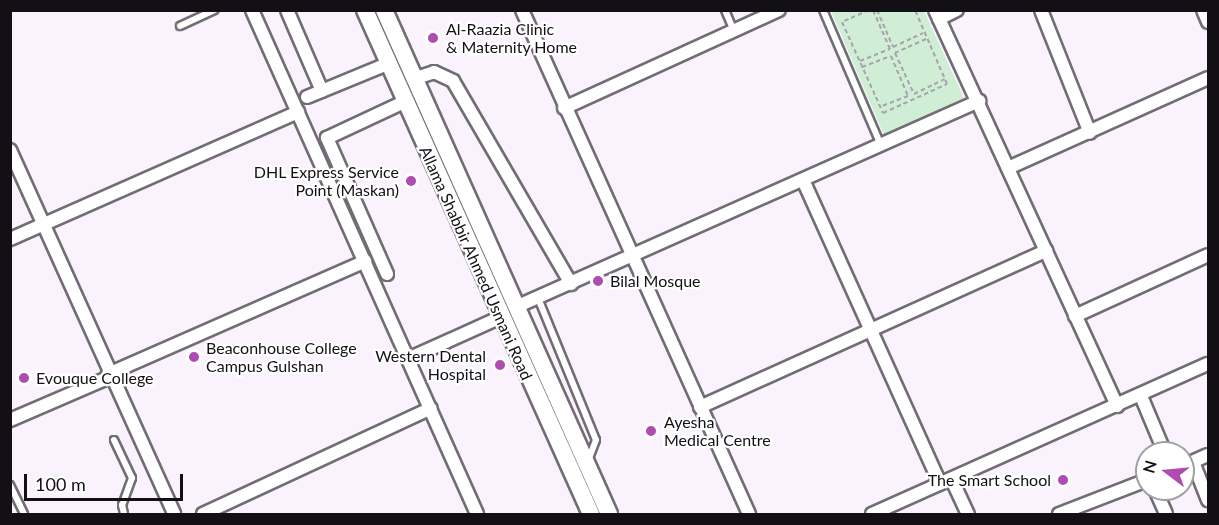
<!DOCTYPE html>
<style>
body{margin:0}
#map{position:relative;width:1219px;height:525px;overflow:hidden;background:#faf3fd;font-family:Lato,sans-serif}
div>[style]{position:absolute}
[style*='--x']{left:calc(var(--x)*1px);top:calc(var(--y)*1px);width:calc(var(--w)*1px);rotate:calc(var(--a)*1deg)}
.green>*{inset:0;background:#d0eed5}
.path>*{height:2px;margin-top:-1px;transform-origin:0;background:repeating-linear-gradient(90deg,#a9a3ab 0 4.5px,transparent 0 7.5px)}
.roads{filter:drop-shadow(2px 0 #726c75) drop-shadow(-2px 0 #726c75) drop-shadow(0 2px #726c75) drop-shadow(0 -2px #726c75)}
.lane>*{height:6px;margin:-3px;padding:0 3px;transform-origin:3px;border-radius:3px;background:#fff}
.street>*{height:12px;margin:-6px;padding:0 6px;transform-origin:6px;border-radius:6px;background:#fff}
.secondary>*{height:16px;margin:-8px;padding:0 8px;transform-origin:8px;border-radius:8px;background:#fff}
.dots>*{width:16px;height:16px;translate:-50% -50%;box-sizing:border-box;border:3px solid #fff;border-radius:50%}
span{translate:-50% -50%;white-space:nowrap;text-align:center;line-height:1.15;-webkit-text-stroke:4.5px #fff;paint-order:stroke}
.poi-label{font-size:16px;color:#121014}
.left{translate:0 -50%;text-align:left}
.right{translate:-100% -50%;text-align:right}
.street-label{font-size:16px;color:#121014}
.frame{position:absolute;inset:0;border:12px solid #121014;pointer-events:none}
.north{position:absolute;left:1135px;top:441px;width:60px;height:60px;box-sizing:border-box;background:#fff;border:2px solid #a09fa1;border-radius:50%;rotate:286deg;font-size:16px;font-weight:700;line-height:24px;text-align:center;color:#121014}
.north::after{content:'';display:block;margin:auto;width:21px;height:27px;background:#af4bb1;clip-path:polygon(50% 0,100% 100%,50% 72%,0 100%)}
.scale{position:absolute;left:24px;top:474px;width:159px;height:27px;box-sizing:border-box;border:3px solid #121014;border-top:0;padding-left:8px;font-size:18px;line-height:21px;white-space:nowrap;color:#121014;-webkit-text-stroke:4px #fff;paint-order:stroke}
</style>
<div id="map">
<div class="green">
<div style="clip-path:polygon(831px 11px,924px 11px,964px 98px,884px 135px)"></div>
</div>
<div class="path">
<div style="--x:869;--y:10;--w:30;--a:156"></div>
<div style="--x:842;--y:22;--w:100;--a:65.7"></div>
<div style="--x:883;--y:113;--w:70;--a:-24.4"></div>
<div style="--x:947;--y:84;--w:81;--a:-113.4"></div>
<div style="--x:877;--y:10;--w:40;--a:66.6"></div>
<div style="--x:893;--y:47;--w:33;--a:-25"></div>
<div style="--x:926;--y:39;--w:34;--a:156"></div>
<div style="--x:895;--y:53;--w:45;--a:65.1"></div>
<div style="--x:914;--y:94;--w:34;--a:-26"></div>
<div style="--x:860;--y:61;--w:32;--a:-22"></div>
<div style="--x:890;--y:49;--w:43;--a:-113.6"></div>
<div style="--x:862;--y:67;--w:31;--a:-21"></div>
<div style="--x:891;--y:56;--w:43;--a:67"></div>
<div style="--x:908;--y:96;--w:30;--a:159"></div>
</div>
<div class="roads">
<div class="lane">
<div style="--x:725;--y:10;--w:23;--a:67"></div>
<div style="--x:823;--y:10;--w:147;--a:66.8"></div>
<div style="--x:180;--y:26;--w:38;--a:-25"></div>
<div style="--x:538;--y:298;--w:153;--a:67.8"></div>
<div style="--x:596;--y:440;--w:25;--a:111"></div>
<div style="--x:114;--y:440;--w:42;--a:64.7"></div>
<div style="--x:132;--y:478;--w:29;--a:110"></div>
<div style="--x:122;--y:505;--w:9;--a:77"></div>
<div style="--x:10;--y:485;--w:32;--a:64"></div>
</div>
<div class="street">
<div style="--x:252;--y:10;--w:552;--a:65.94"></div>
<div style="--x:287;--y:10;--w:88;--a:66.6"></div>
<div style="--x:522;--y:10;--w:553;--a:65.75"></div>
<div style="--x:935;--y:10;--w:436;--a:65.3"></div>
<div style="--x:1041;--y:10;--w:132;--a:68.3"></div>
<div style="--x:1203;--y:10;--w:13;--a:67"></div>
<div style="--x:939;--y:19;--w:20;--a:-27"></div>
<div style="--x:413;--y:79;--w:22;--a:-18"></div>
<div style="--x:434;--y:72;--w:21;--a:25"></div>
<div style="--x:453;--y:81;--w:235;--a:59.8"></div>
<div style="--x:307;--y:97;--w:87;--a:-22.4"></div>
<div style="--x:564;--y:108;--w:236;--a:-24.5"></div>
<div style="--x:10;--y:150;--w:399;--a:65.7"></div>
<div style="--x:1008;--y:168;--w:219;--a:-24.2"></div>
<div style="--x:803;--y:180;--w:333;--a:65.7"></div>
<div style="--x:10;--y:239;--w:315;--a:-23.8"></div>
<div style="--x:387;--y:274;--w:149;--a:-113.8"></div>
<div style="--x:327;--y:138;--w:85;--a:-25.1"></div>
<div style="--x:518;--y:306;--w:505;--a:-23.97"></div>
<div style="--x:1075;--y:316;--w:146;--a:-24.6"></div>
<div style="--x:410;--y:358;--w:98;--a:-24.2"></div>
<div style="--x:108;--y:374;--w:281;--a:-23.7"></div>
<div style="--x:1141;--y:396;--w:62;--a:67.2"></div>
<div style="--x:700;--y:407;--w:380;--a:-24.3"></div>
<div style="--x:10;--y:420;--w:109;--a:-23.3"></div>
<div style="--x:1193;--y:462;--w:41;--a:68.5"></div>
<div style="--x:1183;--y:466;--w:27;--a:-24"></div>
<div style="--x:952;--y:480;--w:38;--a:65"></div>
<div style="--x:1155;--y:489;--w:27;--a:66"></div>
<div style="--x:203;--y:514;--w:251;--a:-24.9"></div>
<div style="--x:872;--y:514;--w:368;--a:-24.1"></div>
<div style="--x:1059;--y:514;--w:94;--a:-21.1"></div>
</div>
<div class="secondary">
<div style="--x:365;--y:10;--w:552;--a:65.85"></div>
<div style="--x:384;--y:10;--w:552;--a:65.94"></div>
</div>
</div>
<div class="dots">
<div style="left:433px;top:38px;background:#af4bb1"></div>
<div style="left:411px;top:181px;background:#af4bb1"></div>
<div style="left:598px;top:281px;background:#af4bb1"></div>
<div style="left:194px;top:357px;background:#af4bb1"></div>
<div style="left:500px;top:365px;background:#af4bb1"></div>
<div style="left:24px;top:378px;background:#af4bb1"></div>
<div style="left:651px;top:431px;background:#af4bb1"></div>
<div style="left:1063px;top:480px;background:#af4bb1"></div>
</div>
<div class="poi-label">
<span class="left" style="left:446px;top:38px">Al-Raazia Clinic<br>&amp; Maternity Home</span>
<span class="right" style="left:399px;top:181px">DHL Express Service<br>Point (Maskan)</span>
<span class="left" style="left:610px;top:281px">Bilal Mosque</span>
<span class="left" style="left:206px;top:357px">Beaconhouse College<br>Campus Gulshan</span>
<span class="right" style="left:486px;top:365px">Western Dental<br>Hospital</span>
<span class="left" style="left:36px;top:378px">Evouque College</span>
<span class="left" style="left:664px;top:431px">Ayesha<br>Medical Centre</span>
<span class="right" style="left:1051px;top:480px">The Smart School</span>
</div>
<div class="street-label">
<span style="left:476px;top:263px;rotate:66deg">Allama Shabbir Ahmed Usmani Road</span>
</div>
<div class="frame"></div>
<div class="north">N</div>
<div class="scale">100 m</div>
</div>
